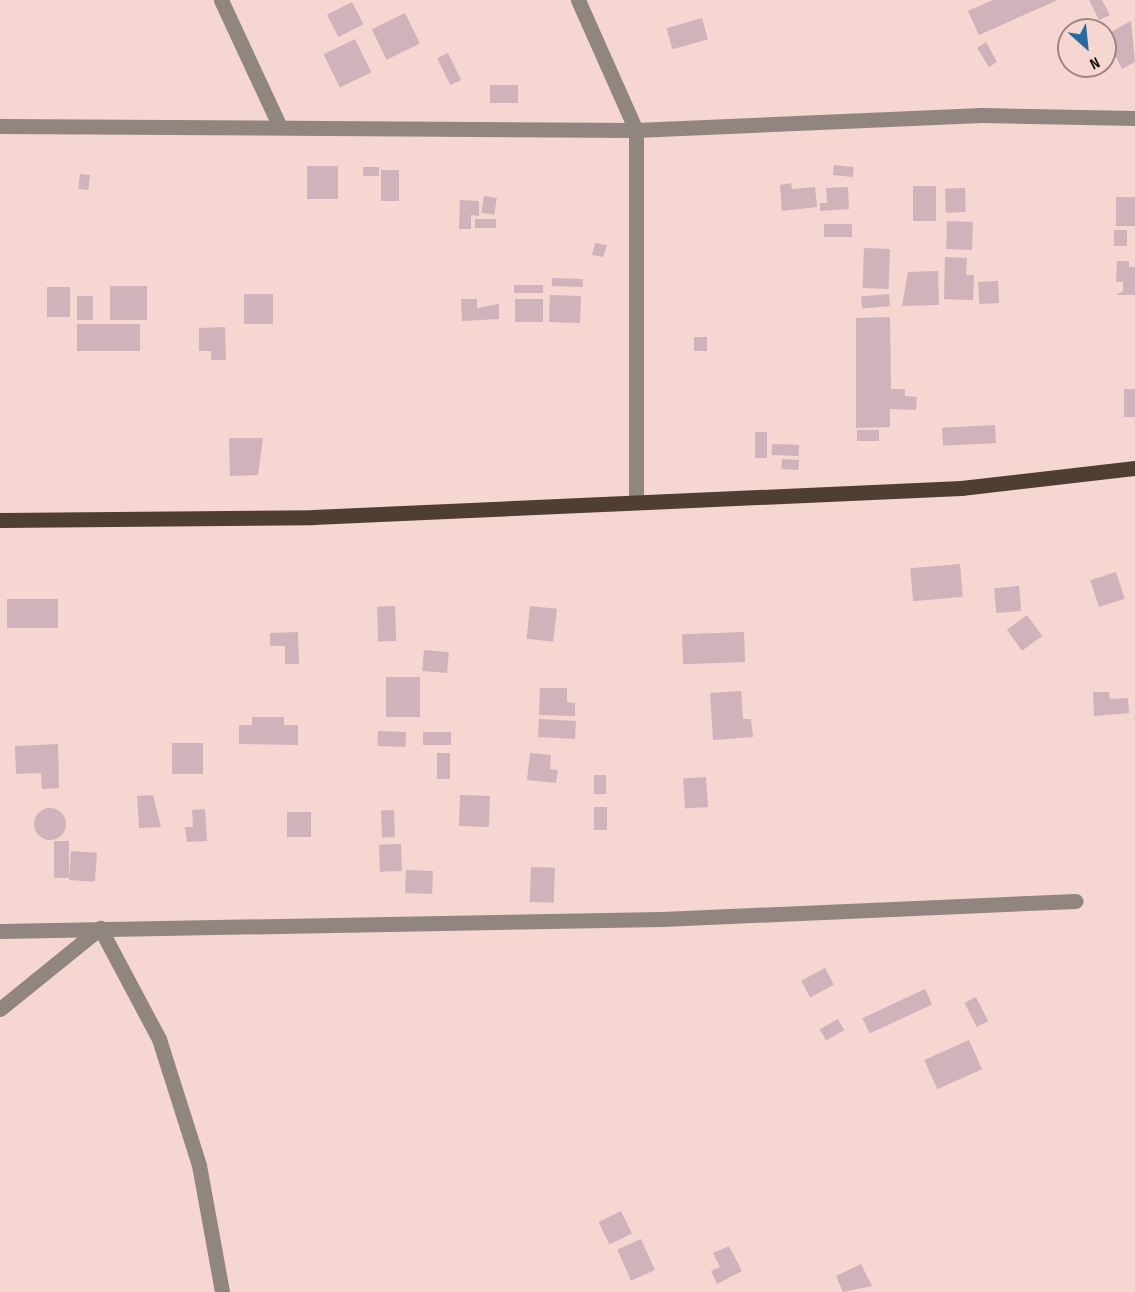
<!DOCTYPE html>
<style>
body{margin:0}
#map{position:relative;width:1135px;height:1292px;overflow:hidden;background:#f6d6d1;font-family:"Sofia Sans Condensed",sans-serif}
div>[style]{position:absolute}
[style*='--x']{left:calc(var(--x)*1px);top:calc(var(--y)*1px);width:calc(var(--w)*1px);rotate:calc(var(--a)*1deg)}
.building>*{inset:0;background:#d0b2ba;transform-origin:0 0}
.round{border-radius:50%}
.minor>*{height:15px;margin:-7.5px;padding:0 7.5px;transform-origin:7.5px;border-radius:7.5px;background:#90867f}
.major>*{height:15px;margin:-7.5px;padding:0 7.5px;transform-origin:7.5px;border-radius:7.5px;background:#4f3f32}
span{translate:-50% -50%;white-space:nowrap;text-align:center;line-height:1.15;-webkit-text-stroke:4.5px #f6d6d1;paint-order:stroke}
.north{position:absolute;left:1057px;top:18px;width:60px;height:60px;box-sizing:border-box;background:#f6d6d1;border:2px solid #9d8682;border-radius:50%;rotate:153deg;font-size:16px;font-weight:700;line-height:24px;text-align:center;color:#170d0b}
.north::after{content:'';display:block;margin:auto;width:21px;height:27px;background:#266ba0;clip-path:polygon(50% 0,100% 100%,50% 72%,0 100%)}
</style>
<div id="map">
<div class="building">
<div style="clip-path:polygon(993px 0,1058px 0,979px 35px,968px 11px)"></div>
<div style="clip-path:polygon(1089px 0,1102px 0,1110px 15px,1099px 20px)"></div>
<div style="left:352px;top:2px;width:25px;height:28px;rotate:63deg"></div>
<div style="left:405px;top:13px;width:34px;height:37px;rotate:64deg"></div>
<div style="left:702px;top:18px;width:22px;height:37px;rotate:74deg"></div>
<div style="clip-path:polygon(1131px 21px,1135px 62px,1122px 69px,1105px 35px)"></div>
<div style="left:355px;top:39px;width:37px;height:35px;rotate:64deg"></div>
<div style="clip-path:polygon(986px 42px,997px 62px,989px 67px,977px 48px)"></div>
<div style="left:448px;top:53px;width:30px;height:12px;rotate:64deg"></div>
<div style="left:490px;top:85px;width:28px;height:18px"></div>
<div style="left:834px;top:165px;width:20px;height:10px;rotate:6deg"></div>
<div style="left:338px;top:166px;width:33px;height:31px;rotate:90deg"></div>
<div style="left:363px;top:167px;width:16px;height:9px"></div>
<div style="left:381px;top:170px;width:18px;height:31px"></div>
<div style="left:80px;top:174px;width:10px;height:15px;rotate:6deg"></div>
<div style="clip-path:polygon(791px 183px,792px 189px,815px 187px,817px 207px,782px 211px,780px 185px)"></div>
<div style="left:913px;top:186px;width:23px;height:35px"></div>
<div style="clip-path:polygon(848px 187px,849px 209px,820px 211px,820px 203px,827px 203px,826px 188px)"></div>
<div style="left:965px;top:188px;width:24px;height:20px;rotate:88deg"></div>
<div style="left:484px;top:196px;width:13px;height:17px;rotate:9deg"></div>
<div style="left:1116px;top:197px;width:19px;height:29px"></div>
<div style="clip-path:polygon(460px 200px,479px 201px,479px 216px,471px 215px,471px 229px,459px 229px)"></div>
<div style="left:475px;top:219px;width:21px;height:9px"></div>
<div style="left:947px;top:221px;width:26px;height:28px;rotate:2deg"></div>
<div style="left:824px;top:224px;width:28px;height:13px"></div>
<div style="left:1114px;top:230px;width:13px;height:16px"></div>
<div style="clip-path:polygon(595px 243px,607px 245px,603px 257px,592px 255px)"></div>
<div style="left:864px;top:248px;width:26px;height:40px;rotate:2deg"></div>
<div style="clip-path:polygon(945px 257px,967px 258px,966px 275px,974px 275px,973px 300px,944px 299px)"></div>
<div style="clip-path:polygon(1117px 261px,1129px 261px,1129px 267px,1135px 267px,1135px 295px,1116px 295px,1123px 291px,1123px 282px,1116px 282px)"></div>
<div style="clip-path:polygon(938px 271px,939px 305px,902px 306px,908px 272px)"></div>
<div style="left:552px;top:278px;width:31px;height:8px;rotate:2deg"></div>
<div style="left:998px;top:281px;width:22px;height:20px;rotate:87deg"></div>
<div style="left:514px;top:285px;width:29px;height:8px"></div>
<div style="left:147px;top:286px;width:34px;height:37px;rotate:90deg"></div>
<div style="left:47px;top:287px;width:23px;height:30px"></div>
<div style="left:244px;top:294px;width:29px;height:30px"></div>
<div style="left:889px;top:294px;width:12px;height:28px;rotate:85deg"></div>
<div style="left:550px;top:295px;width:31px;height:27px;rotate:2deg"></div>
<div style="left:93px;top:296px;width:24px;height:16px;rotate:90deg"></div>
<div style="clip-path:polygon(461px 299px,477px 299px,477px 308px,499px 304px,499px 319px,462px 321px)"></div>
<div style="left:515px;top:299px;width:28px;height:23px"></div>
<div style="clip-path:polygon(890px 317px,891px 389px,905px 389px,905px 396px,917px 397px,916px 410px,890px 409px,890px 427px,856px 428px,856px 318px)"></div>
<div style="left:140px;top:324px;width:27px;height:63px;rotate:90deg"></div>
<div style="clip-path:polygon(225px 327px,226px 360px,211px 360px,211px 351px,199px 351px,199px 328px)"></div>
<div style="left:694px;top:337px;width:13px;height:14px"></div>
<div style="left:1124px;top:389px;width:11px;height:28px"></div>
<div style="left:995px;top:425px;width:18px;height:53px;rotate:87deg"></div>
<div style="left:879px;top:430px;width:11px;height:22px;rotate:90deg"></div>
<div style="left:755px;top:432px;width:12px;height:26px"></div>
<div style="clip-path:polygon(229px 438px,263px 438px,258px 475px,230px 476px)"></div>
<div style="left:772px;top:444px;width:27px;height:11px;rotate:2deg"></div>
<div style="left:782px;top:459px;width:17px;height:10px;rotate:3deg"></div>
<div style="left:960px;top:564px;width:33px;height:50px;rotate:85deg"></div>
<div style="left:1116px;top:572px;width:28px;height:27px;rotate:72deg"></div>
<div style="left:1019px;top:586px;width:25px;height:25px;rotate:85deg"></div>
<div style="left:7px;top:599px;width:51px;height:29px"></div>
<div style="left:395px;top:606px;width:35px;height:18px;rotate:88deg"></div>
<div style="left:530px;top:606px;width:27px;height:33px;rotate:6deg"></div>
<div style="left:1027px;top:615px;width:26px;height:25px;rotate:54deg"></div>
<div style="clip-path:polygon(298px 632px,299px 664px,285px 664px,285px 646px,270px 646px,270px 633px)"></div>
<div style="left:744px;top:632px;width:30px;height:62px;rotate:88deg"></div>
<div style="left:424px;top:650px;width:25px;height:21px;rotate:5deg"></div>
<div style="left:386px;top:677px;width:34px;height:40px"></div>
<div style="clip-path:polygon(540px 688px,567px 688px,567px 702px,575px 703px,575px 716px,539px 715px)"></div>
<div style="clip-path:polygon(741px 691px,743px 719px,751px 719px,753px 737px,713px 740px,710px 693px)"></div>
<div style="clip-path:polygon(1093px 692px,1109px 692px,1110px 699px,1128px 698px,1129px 713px,1094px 716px)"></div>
<div style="clip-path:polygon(252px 717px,284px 717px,284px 725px,298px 725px,298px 745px,239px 744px,239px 725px,252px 725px)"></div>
<div style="left:539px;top:719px;width:37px;height:18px;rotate:3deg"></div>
<div style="left:378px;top:731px;width:28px;height:15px;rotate:2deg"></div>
<div style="left:423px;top:732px;width:28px;height:13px"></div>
<div style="left:203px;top:743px;width:31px;height:31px;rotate:90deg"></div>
<div style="clip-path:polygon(58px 744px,59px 788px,42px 789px,41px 773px,16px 774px,15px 746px)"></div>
<div style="left:437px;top:753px;width:13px;height:26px"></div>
<div style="clip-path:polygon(530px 753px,551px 755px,550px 769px,558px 770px,556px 783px,527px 780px)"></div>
<div style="left:594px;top:775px;width:12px;height:19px"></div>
<div style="left:706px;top:777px;width:30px;height:23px;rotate:86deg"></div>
<div style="clip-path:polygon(153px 795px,161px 827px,139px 828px,137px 796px)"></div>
<div style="left:460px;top:795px;width:30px;height:31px;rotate:2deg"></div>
<div style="left:594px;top:807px;width:13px;height:23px"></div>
<div class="round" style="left:34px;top:808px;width:32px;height:32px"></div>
<div style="clip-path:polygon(205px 809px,207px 841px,187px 842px,185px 827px,193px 827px,192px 810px)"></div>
<div style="left:394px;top:810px;width:27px;height:13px;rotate:88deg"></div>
<div style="left:287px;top:812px;width:24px;height:25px"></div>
<div style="left:54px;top:841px;width:15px;height:37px"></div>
<div style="left:401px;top:844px;width:27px;height:22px;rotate:88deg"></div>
<div style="left:71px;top:851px;width:26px;height:29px;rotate:4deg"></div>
<div style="left:531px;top:867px;width:24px;height:35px;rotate:2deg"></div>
<div style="left:406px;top:870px;width:27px;height:23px;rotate:2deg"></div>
<div style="left:825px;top:968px;width:19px;height:27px;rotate:62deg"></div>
<div style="left:925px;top:989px;width:17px;height:69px;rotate:65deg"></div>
<div style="left:976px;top:997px;width:27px;height:13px;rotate:63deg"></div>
<div style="left:838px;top:1019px;width:13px;height:21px;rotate:61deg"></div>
<div style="left:969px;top:1040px;width:32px;height:49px;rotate:66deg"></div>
<div style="left:621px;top:1211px;width:25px;height:25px;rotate:64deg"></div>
<div style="left:641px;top:1239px;width:34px;height:26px;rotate:66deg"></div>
<div style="clip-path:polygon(729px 1246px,742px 1271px,717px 1284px,711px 1271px,720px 1267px,713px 1253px)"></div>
<div style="clip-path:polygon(861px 1264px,872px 1286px,843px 1292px,836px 1276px)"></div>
</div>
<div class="minor">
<div style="--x:221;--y:0;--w:138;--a:65.1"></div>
<div style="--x:578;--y:0;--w:142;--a:66"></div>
<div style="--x:636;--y:130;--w:371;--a:90"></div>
<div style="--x:0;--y:126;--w:636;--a:0.36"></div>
<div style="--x:636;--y:130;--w:346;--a:-2.5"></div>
<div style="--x:982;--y:115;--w:153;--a:1.1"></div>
<div style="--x:0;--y:931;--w:662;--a:-1.04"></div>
<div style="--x:662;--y:919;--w:414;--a:-2.5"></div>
<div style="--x:0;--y:1009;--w:129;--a:-39"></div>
<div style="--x:100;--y:928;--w:126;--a:62"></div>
<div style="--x:159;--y:1039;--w:132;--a:72.4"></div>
<div style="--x:199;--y:1165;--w:129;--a:79.7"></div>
</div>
<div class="major">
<div style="--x:0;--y:520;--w:313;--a:-0.5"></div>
<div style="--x:313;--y:517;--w:649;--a:-2.56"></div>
<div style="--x:961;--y:488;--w:175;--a:-6.6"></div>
</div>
<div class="north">N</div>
</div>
